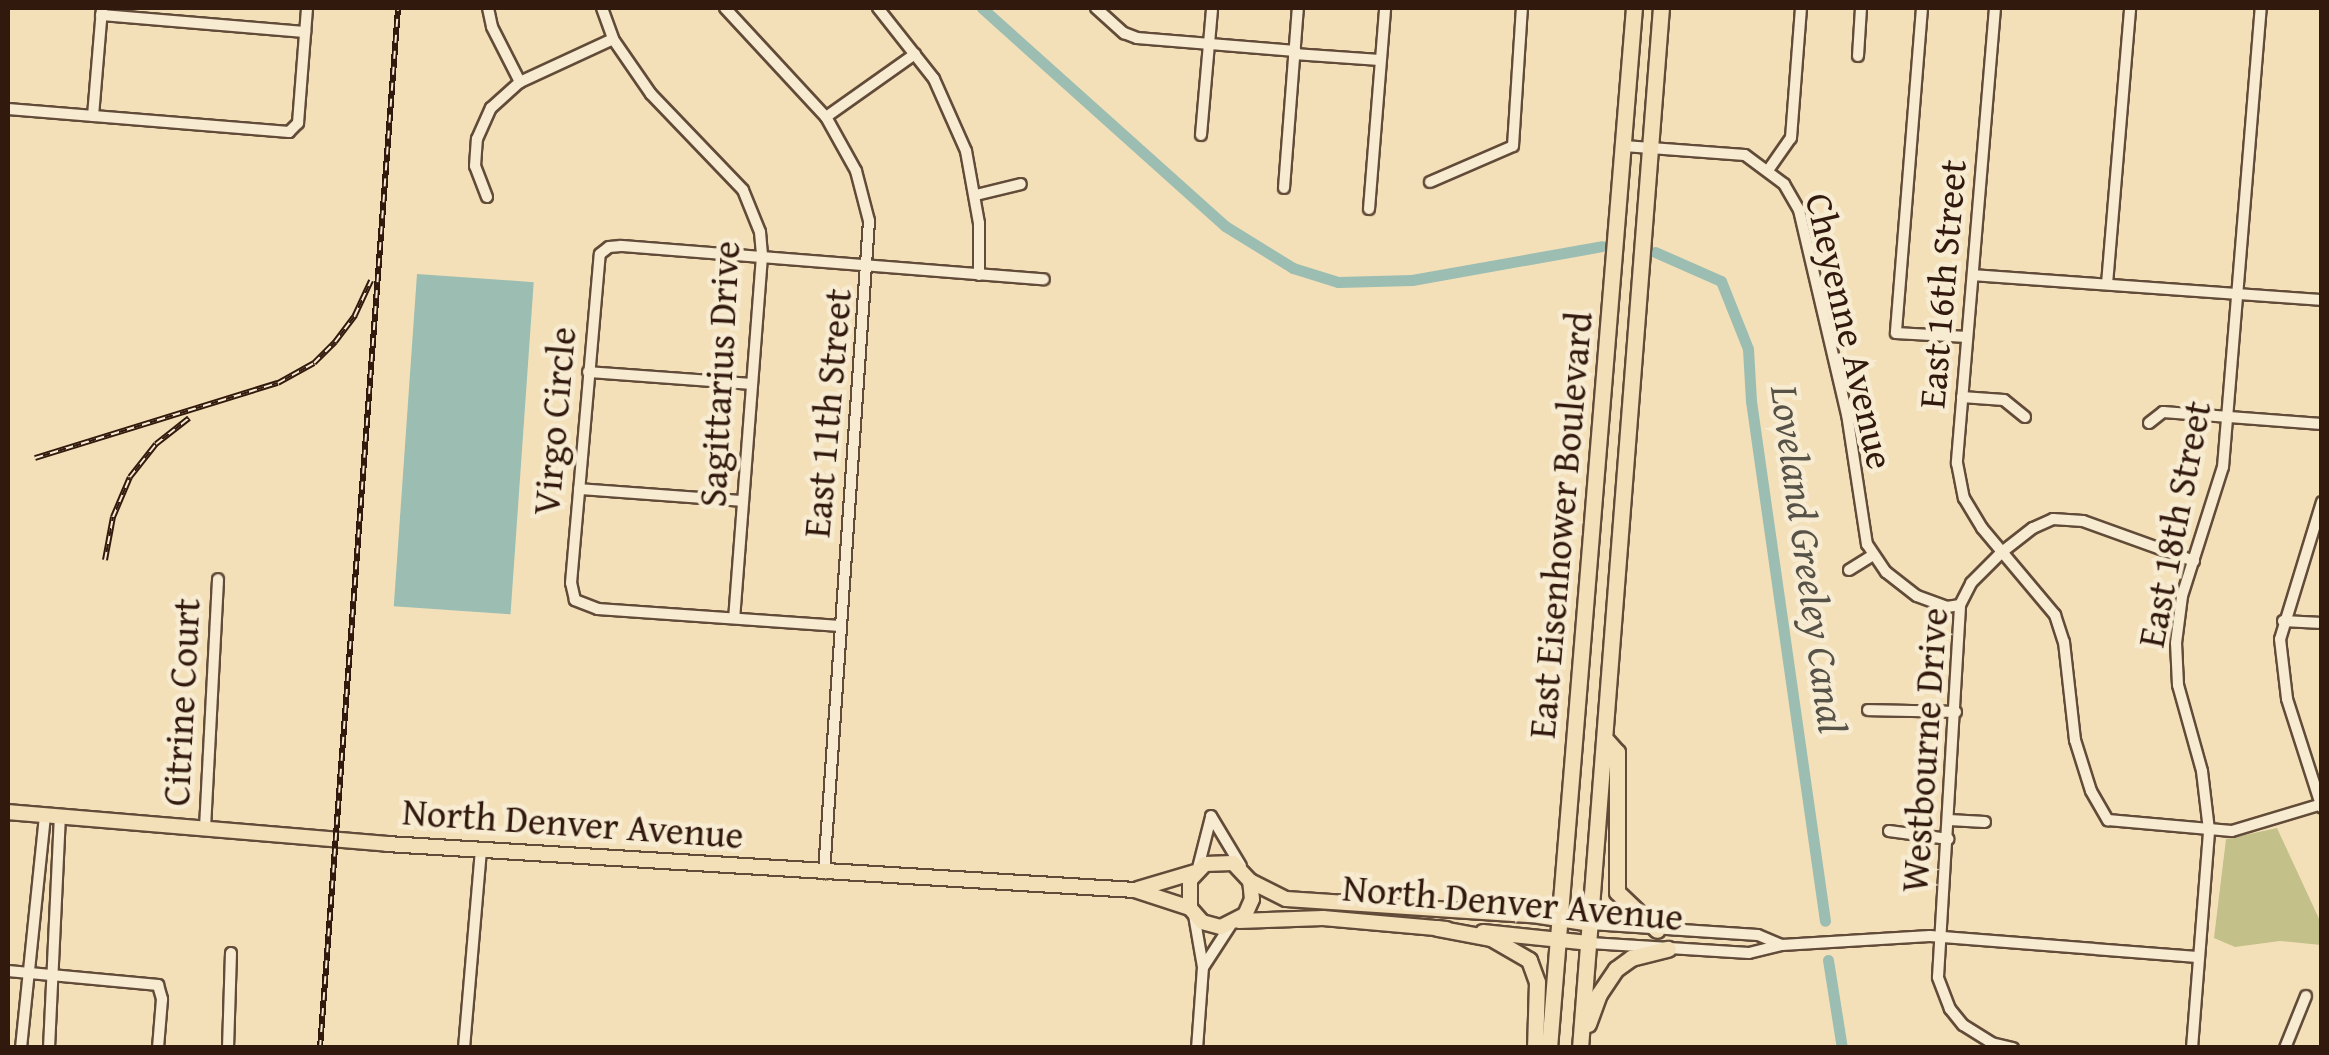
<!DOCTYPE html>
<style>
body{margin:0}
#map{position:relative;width:2329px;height:1055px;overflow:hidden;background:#f3e0b9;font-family:"Gentium Book Plus",serif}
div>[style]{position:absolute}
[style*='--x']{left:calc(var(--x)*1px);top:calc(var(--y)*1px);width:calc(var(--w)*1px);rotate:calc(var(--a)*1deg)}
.green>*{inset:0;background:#c3c08a}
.water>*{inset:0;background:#9bbdb2;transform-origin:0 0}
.canal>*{height:11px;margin:-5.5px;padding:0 5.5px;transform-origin:5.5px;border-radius:5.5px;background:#9bbdb2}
.roads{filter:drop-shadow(2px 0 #624b38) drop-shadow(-2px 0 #624b38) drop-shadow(0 2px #624b38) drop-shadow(0 -2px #624b38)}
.minor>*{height:10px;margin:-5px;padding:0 5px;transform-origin:5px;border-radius:5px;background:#f7ebd2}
.major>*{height:14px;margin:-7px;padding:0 7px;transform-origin:7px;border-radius:7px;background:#f3e0b9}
.highway>*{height:15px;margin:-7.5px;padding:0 7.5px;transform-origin:7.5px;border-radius:7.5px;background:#f3e0b9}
.rail>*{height:6px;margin-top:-3px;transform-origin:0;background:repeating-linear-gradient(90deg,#f7ebd2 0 8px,#32190d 0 16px);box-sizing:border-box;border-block:2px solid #32190d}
span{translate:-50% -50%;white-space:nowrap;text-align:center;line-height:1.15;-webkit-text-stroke:9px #f7ebd2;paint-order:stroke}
.street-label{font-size:38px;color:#32190d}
.water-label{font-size:40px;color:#575247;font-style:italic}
.frame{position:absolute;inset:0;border:10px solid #32190d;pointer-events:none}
</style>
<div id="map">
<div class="green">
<div style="clip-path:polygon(2277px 828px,2321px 923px,2321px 945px,2280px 941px,2235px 947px,2214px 938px,2226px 839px)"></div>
</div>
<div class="water">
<div style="left:417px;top:274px;width:117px;height:333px;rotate:4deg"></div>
</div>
<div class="canal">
<div style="--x:982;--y:8;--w:326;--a:41.9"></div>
<div style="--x:1225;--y:226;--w:80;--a:31.7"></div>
<div style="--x:1293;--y:268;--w:47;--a:17.3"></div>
<div style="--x:1338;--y:282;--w:74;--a:-1.5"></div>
<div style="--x:1412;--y:280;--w:193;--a:-10.1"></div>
<div style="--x:1655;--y:252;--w:72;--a:23.7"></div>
<div style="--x:1721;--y:281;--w:73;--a:68.3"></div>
<div style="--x:1748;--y:349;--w:52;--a:86.7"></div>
<div style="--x:1751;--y:401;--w:525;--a:81.9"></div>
<div style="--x:1828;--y:960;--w:89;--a:81"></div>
</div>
<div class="roads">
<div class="minor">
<div style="--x:488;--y:8;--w:19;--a:78"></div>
<div style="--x:492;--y:27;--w:62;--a:63"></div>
<div style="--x:602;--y:8;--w:33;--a:70"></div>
<div style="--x:613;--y:39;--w:67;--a:55.4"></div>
<div style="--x:651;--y:94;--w:133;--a:46.2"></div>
<div style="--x:743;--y:190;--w:45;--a:68"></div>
<div style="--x:760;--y:232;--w:24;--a:85"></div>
<div style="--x:762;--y:256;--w:362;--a:94.4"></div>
<div style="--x:725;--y:8;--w:149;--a:47.2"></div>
<div style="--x:826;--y:117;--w:62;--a:60.9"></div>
<div style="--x:856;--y:171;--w:52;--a:75.4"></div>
<div style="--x:869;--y:221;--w:654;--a:93.95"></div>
<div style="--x:878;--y:8;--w:90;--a:51.7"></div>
<div style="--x:934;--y:79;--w:79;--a:66"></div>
<div style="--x:966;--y:151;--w:73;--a:79.8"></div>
<div style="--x:979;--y:223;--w:52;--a:90"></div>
<div style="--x:1096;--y:8;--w:38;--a:42"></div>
<div style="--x:1124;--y:33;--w:14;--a:21"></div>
<div style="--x:1137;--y:38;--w:159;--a:4.7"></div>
<div style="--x:1922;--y:8;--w:326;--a:94.6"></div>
<div style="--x:1896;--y:333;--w:71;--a:3.2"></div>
<div style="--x:1995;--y:8;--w:457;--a:94.8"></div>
<div style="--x:1957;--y:463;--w:36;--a:79"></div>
<div style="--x:1964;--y:498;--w:35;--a:59"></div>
<div style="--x:1982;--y:528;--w:114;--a:50"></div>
<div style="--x:2055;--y:615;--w:28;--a:72"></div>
<div style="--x:2064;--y:642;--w:99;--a:83.6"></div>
<div style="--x:2075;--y:740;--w:53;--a:72.6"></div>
<div style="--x:2091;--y:791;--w:34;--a:60"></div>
<div style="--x:2108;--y:820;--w:124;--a:5.1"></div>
<div style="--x:2232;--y:831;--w:94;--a:-16.7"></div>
<div style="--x:101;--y:15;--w:205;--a:4.8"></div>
<div style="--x:1294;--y:54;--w:86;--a:4"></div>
<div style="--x:1858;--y:56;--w:48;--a:-86.4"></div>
<div style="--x:8;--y:109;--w:282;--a:4.7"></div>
<div style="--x:289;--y:132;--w:13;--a:-45"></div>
<div style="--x:298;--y:123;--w:115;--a:-85.5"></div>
<div style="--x:93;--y:116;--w:108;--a:-85.2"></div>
<div style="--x:826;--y:117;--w:109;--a:-35.3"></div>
<div style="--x:1201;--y:135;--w:127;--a:-85"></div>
<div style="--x:1624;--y:146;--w:121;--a:4.3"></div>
<div style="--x:1745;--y:155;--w:49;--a:36.6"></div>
<div style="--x:1784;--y:184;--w:30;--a:60"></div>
<div style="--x:1799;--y:210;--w:210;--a:76.8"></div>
<div style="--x:1847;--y:414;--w:132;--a:81.3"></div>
<div style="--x:1867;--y:544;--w:34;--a:56"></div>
<div style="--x:1886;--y:572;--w:39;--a:38"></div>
<div style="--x:1917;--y:596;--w:32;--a:20"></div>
<div style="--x:1947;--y:607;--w:13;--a:-9"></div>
<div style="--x:1769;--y:169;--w:38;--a:-55"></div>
<div style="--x:1791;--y:138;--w:130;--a:-85.6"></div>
<div style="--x:1430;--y:182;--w:90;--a:-23.4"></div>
<div style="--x:1513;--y:146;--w:138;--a:-86.3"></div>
<div style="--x:1284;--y:188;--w:181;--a:-85.6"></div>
<div style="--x:976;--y:195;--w:46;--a:-13.7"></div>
<div style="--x:487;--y:197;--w:33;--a:-111"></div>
<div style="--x:475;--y:166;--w:27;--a:-86"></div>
<div style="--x:477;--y:139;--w:34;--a:-66"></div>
<div style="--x:491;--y:108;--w:39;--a:-42"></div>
<div style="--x:520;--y:82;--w:102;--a:-24.8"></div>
<div style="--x:1369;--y:209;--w:202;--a:-85.4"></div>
<div style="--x:1973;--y:275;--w:350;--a:4.1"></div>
<div style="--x:2107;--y:284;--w:277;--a:-85.2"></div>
<div style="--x:588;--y:372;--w:163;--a:4.2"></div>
<div style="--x:1962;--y:397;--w:42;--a:4.1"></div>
<div style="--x:2004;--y:400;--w:27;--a:39"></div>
<div style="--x:2149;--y:423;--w:18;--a:-38"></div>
<div style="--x:2163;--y:412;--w:159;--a:4.3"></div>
<div style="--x:579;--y:489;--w:164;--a:4.2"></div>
<div style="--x:2322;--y:502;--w:143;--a:107"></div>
<div style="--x:2280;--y:639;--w:60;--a:83.3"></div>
<div style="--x:2287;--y:699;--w:114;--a:72.2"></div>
<div style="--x:1849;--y:570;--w:28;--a:-32"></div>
<div style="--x:2283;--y:621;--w:39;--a:3"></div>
<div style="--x:840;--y:626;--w:243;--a:-176"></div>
<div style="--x:598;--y:609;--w:25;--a:-159"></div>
<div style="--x:575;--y:600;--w:17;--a:-103"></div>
<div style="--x:571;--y:583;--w:330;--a:-85"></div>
<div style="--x:600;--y:254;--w:11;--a:-38"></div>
<div style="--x:609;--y:247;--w:12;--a:-5"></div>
<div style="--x:621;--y:246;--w:424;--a:4.5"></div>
<div style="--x:1868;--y:710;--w:88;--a:1.3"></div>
<div style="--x:1211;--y:816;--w:58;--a:59"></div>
<div style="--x:1949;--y:820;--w:36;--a:3"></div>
<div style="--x:205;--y:828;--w:249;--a:-87"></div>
<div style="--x:1889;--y:831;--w:60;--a:7.7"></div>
<div style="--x:1198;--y:868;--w:53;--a:-75.7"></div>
<div style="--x:1194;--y:915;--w:53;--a:80.2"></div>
<div style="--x:1203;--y:967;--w:81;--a:94.2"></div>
<div style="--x:1591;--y:924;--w:167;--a:3.8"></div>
<div style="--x:1758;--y:935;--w:25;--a:23"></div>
<div style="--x:1590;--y:943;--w:159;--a:3.6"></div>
<div style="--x:1749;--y:953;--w:34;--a:-14"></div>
<div style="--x:1782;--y:945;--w:148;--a:-3.5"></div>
<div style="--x:1930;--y:936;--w:268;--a:4.5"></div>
<div style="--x:1204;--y:966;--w:48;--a:-57"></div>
<div style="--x:8;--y:971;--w:151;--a:5.3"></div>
<div style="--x:158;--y:985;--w:15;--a:74"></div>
<div style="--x:162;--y:999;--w:49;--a:94.7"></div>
<div style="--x:21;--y:1048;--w:234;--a:-84.1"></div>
<div style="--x:49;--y:1048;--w:232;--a:-87.3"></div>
<div style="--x:228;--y:1048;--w:95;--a:-88.2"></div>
<div style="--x:464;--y:1048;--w:199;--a:-85.1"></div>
<div style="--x:2013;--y:1048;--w:22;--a:-167"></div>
<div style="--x:1992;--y:1043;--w:34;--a:-148"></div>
<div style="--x:1963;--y:1025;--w:21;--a:-129"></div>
<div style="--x:1950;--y:1009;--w:34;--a:-111"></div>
<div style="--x:1938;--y:977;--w:373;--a:-86.6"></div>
<div style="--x:1960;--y:605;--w:25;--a:-63"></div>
<div style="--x:1971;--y:583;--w:44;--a:-45"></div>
<div style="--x:2002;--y:552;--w:39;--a:-38"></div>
<div style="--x:2033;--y:528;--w:22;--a:-24"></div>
<div style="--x:2053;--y:519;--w:30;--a:4"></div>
<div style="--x:2083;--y:521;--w:118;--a:19.8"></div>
<div style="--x:2192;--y:1048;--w:219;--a:-85.5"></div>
<div style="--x:2209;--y:830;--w:59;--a:-96.8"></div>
<div style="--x:2202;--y:771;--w:89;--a:-105.6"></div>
<div style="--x:2178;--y:685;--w:42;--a:-92.7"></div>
<div style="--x:2176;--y:643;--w:47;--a:-82.7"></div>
<div style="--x:2182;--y:596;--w:135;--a:-72.4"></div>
<div style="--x:2223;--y:467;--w:461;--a:-85.3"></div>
<div style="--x:2285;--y:1048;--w:56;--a:-68"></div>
</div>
<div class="major">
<div style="--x:8;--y:812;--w:380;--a:4.8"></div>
<div style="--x:387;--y:844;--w:749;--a:3.52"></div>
<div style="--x:1135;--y:890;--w:58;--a:18.1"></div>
<div style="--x:1190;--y:908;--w:18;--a:49"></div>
<div style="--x:1202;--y:922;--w:20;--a:15"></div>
<div style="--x:1221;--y:927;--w:27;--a:-27"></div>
<div style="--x:1245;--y:915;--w:17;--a:-66"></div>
<div style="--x:1252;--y:899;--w:18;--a:-96"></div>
<div style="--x:1250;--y:881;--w:25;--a:-133"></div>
<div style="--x:1233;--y:863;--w:28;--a:178"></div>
<div style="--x:1205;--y:864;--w:22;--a:133"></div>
<div style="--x:1190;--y:880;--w:28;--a:90"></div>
<div style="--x:1250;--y:881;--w:40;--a:26.6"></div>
<div style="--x:1286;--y:899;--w:254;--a:3.8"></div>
<div style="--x:1539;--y:916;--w:53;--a:8.7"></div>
<div style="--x:1138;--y:889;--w:59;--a:-16.6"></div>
<div style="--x:1239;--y:921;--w:84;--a:-2"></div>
<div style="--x:1323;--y:918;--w:124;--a:5.1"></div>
<div style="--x:1483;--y:932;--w:108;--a:5.9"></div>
</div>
<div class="highway">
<div style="--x:1607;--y:741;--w:15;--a:48"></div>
<div style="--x:1617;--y:752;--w:140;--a:90"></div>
<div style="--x:1617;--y:892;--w:55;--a:43.5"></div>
<div style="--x:1437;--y:928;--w:55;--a:10.5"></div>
<div style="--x:1491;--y:938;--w:44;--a:30.1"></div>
<div style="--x:1529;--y:960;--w:23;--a:70"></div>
<div style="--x:1537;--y:982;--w:66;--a:91.7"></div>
<div style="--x:1588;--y:1024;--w:32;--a:-70"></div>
<div style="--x:1599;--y:994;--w:30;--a:-56"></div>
<div style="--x:1616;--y:969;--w:19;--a:-36"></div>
<div style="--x:1631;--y:958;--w:38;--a:-14"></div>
<div style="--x:1549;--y:1048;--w:1043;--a:-85.33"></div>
<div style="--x:1580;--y:1048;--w:1043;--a:-85.55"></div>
</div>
</div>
<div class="rail">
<div style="--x:35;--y:458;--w:254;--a:-17.2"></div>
<div style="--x:278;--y:383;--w:41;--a:-29.1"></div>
<div style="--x:314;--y:363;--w:30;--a:-45"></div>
<div style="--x:335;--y:342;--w:34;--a:-53"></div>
<div style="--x:355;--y:315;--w:38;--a:-65"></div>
<div style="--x:105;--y:560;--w:44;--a:-79.5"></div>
<div style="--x:113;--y:517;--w:43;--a:-67"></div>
<div style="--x:130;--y:477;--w:42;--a:-51.8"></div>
<div style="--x:156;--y:444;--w:42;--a:-38.2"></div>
<div style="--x:320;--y:1048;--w:1043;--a:-85.71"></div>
</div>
<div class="street-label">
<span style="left:1942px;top:284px;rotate:-85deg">East 16th Street</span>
<span style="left:1850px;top:331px;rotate:77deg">Cheyenne Avenue</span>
<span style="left:719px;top:374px;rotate:-87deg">Sagittarius Drive</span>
<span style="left:827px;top:413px;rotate:-85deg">East 11th Street</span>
<span style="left:554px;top:421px;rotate:-85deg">Virgo Circle</span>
<span style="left:2174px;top:524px;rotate:-79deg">East 18th Street</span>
<span style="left:1560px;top:525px;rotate:-85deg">East Eisenhower Boulevard</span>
<span style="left:181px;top:702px;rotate:-87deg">Citrine Court</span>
<span style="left:1924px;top:750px;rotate:-86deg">Westbourne Drive</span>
<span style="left:573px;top:823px;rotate:4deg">North Denver Avenue</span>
<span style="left:1513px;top:902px;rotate:5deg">North Denver Avenue</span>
</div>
<div class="water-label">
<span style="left:1809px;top:559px;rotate:82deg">Loveland Greeley Canal</span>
</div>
<div class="frame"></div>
</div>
